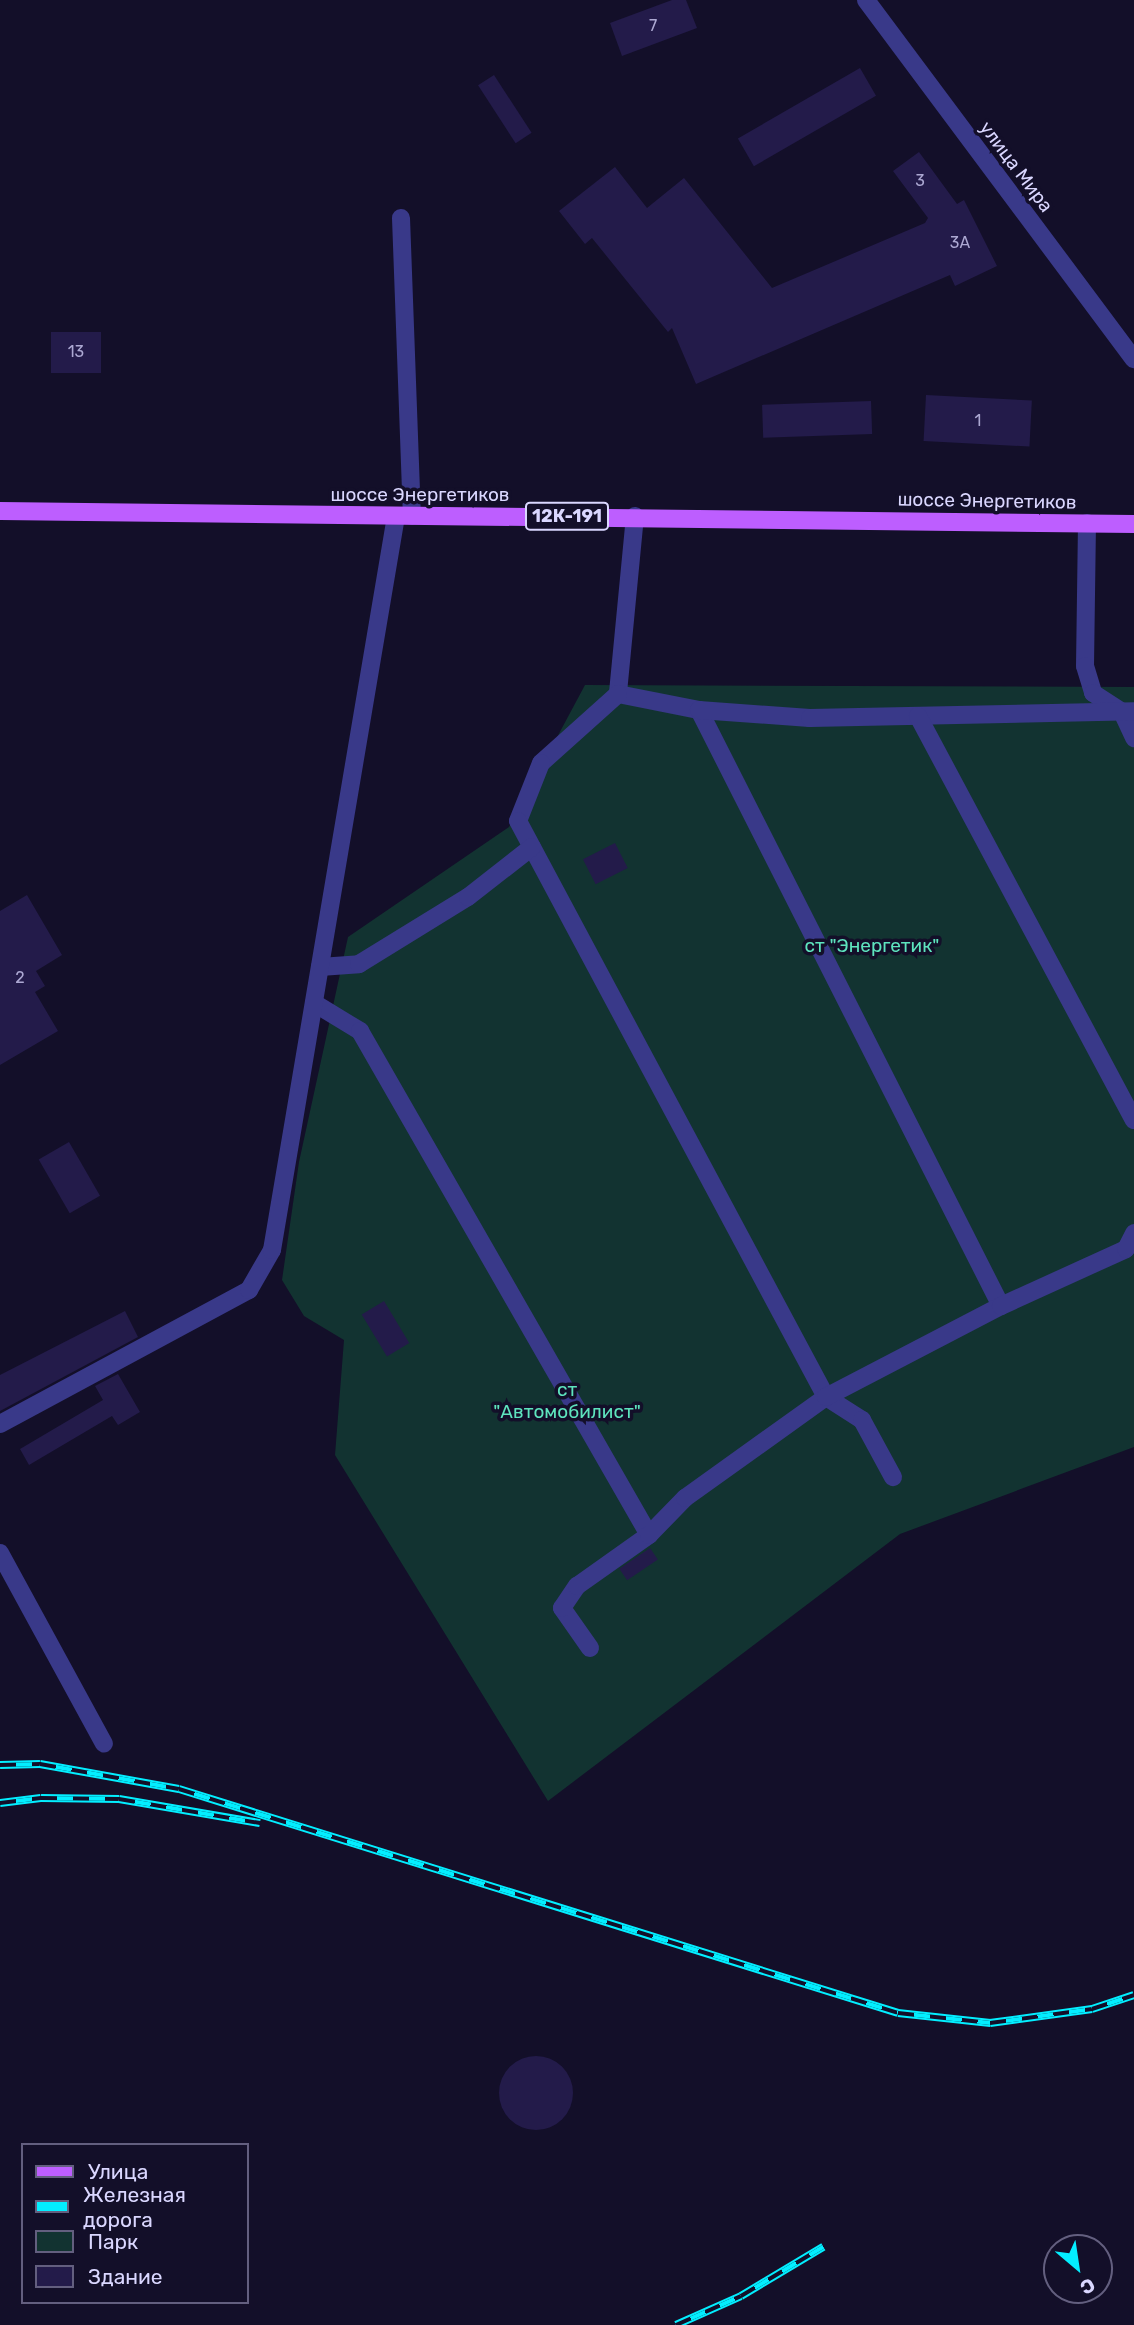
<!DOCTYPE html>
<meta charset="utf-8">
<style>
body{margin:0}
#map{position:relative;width:1134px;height:2325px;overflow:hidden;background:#130f29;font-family:Rubik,sans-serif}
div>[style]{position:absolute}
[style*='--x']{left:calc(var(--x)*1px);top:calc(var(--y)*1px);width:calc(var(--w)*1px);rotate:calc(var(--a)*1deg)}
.green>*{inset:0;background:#123331}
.building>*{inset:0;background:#231b4a;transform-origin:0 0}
.round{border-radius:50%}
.minor>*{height:18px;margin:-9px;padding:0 9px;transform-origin:9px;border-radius:9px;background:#393989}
.major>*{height:18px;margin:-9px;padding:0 9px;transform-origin:9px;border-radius:9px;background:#bd5eff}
.rail>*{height:8px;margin-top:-4px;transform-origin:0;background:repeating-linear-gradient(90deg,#130f29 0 16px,#03eeff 0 32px);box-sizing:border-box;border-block:2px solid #03eeff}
span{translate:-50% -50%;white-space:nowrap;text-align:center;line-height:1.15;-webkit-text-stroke:7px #130f29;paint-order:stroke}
.number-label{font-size:16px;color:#aca8d2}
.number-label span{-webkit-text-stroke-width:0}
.shield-label span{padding:2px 5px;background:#130f29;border:2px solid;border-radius:5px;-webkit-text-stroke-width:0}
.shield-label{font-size:18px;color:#dad7ff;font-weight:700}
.street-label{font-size:19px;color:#dad7ff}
.park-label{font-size:19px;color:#5ee4be}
.legend{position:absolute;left:21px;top:2143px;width:228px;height:161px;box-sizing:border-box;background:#130f29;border:2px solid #635f7f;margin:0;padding:9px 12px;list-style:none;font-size:21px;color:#dad7ff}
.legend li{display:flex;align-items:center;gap:14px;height:35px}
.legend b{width:35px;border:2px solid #635f7f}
.north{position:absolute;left:1043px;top:2234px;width:70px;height:70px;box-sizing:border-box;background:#130f29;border:2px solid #635f7f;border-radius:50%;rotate:151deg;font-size:19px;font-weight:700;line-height:28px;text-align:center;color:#dad7ff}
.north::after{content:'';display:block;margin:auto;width:24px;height:32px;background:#03eeff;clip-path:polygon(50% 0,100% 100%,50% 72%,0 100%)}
</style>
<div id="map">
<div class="green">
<div style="clip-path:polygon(585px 685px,1134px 687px,1134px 1447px,900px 1534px,548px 1801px,335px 1455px,344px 1340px,304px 1316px,282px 1280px,299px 1162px,348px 937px,509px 827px)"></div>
</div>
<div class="building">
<div style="clip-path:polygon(672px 0,686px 0,697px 28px,622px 56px,610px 23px)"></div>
<div style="left:860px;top:68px;width:32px;height:141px;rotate:60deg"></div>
<div style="left:494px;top:75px;width:69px;height:19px;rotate:57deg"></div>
<div style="clip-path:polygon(919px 152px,957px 204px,964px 200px,997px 266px,955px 286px,950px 275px,696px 384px,672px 328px,668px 332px,592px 238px,585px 244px,559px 211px,615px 167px,647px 208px,684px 178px,772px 288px,925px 223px,928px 218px,893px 171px)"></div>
<div style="left:51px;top:332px;width:50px;height:41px"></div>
<div style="left:926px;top:395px;width:106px;height:46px;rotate:3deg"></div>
<div style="left:871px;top:401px;width:33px;height:109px;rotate:88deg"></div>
<div style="left:615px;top:843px;width:28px;height:36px;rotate:63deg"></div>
<div style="clip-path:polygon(27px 895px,62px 955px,36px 971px,45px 986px,35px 992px,58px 1031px,0 1065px,0 911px)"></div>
<div style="left:69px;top:1142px;width:62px;height:35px;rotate:60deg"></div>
<div style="left:384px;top:1301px;width:49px;height:26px;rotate:59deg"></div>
<div style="clip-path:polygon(125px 1311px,138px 1337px,0 1411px,0 1375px)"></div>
<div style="clip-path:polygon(118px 1374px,140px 1412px,118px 1425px,112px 1416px,29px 1465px,20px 1449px,103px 1400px,95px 1386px)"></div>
<div style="left:650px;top:1548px;width:14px;height:37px;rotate:56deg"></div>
<div class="round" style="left:499px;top:2056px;width:74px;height:74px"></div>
</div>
<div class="minor">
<div style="--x:866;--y:0;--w:448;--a:53.3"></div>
<div style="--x:401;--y:218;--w:298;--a:87.9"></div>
<div style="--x:635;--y:516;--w:179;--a:95.5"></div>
<div style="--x:618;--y:694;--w:83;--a:11.2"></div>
<div style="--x:699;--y:710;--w:668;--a:63.13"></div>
<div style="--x:1087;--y:523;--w:143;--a:90.8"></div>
<div style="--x:1085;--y:666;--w:28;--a:73"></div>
<div style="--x:1093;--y:693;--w:35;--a:33"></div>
<div style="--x:1122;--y:712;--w:29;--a:65"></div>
<div style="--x:618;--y:694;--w:103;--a:138.1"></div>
<div style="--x:541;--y:763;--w:62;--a:111.6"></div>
<div style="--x:518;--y:821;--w:653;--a:61.87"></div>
<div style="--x:826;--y:1397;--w:43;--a:32.6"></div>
<div style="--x:862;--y:1420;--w:65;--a:61.5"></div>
<div style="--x:699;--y:710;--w:111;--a:4.1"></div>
<div style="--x:810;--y:718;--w:324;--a:-1.2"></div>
<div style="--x:918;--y:716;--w:458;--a:61.9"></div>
<div style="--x:320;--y:967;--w:39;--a:-4"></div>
<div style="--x:359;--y:964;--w:128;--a:-31.6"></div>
<div style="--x:468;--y:897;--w:81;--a:-38"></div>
<div style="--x:314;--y:1003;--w:54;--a:31.3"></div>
<div style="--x:360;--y:1031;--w:581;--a:60.17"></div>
<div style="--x:0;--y:1424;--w:283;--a:-28.3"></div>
<div style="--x:249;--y:1290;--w:46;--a:-60.1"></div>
<div style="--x:272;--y:1250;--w:744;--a:-80.41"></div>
<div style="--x:0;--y:1553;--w:217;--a:61.4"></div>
<div style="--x:590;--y:1648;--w:49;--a:-125"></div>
<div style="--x:562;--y:1608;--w:27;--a:-56"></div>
<div style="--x:577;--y:1586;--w:88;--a:-35.3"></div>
<div style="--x:649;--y:1535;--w:52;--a:-45.8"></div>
<div style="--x:685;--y:1498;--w:173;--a:-35.6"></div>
<div style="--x:826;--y:1397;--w:197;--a:-27.5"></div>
<div style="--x:1001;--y:1306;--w:137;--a:-24.5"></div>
<div style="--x:1126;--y:1249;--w:18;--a:-63"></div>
</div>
<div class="major">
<div style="--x:0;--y:511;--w:1134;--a:0.66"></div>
</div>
<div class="rail">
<div style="--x:0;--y:1765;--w:40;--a:-1.4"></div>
<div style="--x:40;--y:1764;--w:141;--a:10.2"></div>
<div style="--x:179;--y:1789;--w:753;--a:17.3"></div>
<div style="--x:898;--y:2013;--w:93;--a:6.2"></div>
<div style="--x:990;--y:2023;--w:103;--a:-7.8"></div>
<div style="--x:1092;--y:2009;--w:44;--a:-18.4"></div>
<div style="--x:0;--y:1803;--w:41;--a:-7"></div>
<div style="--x:41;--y:1798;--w:78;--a:0.7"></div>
<div style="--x:119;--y:1799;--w:143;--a:9.7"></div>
<div style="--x:676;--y:2325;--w:71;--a:-24"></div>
<div style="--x:741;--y:2296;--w:96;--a:-30.9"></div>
</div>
<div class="number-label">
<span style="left:653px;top:26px">7</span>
<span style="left:920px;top:181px">3</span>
<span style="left:960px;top:243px">3А</span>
<span style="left:76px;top:352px">13</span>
<span style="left:978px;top:421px">1</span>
<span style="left:20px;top:978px">2</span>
</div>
<div class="shield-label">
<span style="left:567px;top:516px">12К-191</span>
</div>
<div class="street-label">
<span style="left:1016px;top:167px;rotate:53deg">улица Мира</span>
<span style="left:420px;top:495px">шоссе Энергетиков</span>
<span style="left:987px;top:501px;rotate:1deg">шоссе Энергетиков</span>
</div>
<div class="park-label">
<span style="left:872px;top:946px">ст "Энергетик"</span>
<span style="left:567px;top:1401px">ст<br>"Автомобилист"</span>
</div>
<ul class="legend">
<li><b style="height:9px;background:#bd5eff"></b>Улица</li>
<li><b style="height:9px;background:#03eeff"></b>Железная дорога</li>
<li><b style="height:19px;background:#123331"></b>Парк</li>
<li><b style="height:19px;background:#231b4a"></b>Здание</li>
</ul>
<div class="north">С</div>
</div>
